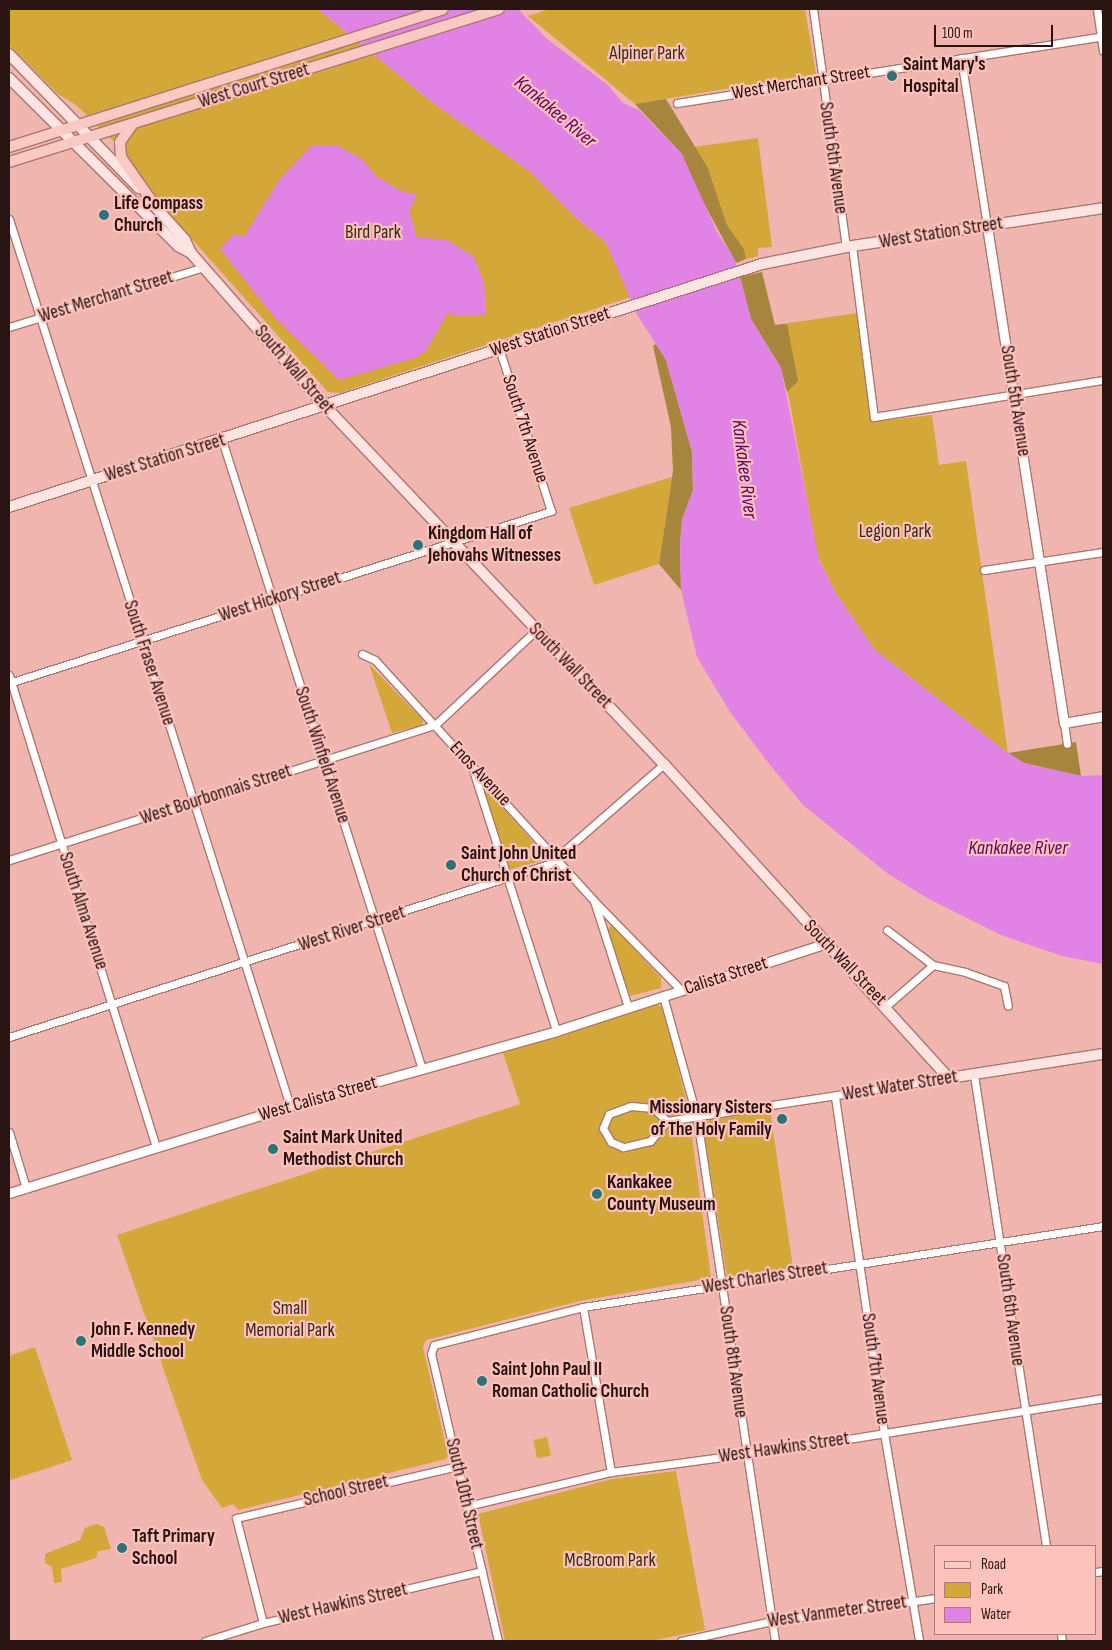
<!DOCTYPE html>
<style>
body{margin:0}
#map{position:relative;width:1112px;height:1650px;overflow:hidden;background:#f0b5ae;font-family:"Sofia Sans Condensed",sans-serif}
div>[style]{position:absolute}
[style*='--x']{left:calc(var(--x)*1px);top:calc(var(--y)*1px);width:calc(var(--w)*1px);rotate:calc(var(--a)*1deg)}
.green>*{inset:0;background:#d3a738;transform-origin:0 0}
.forest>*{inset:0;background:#a6863c}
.water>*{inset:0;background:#e183e4}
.roads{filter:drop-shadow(1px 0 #ac7670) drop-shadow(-1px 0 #ac7670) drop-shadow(0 1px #ac7670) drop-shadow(0 -1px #ac7670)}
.minor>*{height:7px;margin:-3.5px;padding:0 3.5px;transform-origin:3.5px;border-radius:3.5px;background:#fff}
.tertiary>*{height:9px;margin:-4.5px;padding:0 4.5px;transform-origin:4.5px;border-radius:4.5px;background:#fff}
.secondary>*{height:10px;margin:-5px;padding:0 5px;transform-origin:5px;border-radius:5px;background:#fce4e2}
.primary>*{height:10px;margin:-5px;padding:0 5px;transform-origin:5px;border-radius:5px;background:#f9c9c4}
.dots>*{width:14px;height:14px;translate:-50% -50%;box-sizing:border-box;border:2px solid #fdc2bb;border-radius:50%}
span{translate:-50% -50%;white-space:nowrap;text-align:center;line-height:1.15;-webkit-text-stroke:4.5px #fdc2bb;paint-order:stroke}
.park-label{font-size:19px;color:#362c15}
.poi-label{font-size:19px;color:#291412;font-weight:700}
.left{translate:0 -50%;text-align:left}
.right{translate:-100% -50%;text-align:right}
.street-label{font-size:19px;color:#291412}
.water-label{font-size:20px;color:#5f0363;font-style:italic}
.frame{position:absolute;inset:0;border:10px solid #291412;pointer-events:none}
.legend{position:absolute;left:934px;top:1545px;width:162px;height:90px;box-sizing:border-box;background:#fdc2bb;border:1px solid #a87c77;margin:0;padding:6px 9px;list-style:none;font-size:15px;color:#291412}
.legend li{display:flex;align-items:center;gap:10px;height:25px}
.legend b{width:25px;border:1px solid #a87c77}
.scale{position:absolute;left:934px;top:25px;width:119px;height:22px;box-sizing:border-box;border:2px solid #291412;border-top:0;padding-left:6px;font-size:15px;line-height:18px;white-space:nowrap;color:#291412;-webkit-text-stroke:4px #fdc2bb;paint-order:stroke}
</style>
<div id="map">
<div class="green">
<div style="clip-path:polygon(9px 9px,318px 9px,433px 103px,529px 171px,574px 216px,606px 243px,631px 297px,340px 393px,328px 392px,166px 210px,130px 165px,123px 150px,76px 105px,58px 94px,9px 45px)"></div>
<div style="clip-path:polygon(549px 9px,805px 9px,816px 74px,635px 104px,528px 16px)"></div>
<div style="clip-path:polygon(758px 138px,772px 247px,758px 248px,758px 256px,746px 259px,744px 249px,727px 225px,708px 168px,693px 147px)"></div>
<div style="clip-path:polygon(857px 313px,872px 422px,932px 415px,939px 465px,966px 461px,1008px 753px,875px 650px,837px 595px,817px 555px,789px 398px,769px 326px)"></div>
<div style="clip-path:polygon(672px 477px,659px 564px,594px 585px,569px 508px)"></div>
<div style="clip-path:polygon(369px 664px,423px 720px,422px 725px,392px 733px)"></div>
<div style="clip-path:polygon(485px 792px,490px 793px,548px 859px,508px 870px)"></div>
<div style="clip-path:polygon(612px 925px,661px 978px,661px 988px,630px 996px,607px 930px)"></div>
<div style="clip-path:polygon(656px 1004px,663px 1008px,688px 1107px,711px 1278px,580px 1301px,426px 1340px,423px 1347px,448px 1455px,446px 1459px,239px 1510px,233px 1504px,222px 1508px,202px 1480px,117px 1235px,520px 1104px,503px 1053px)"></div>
<div style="clip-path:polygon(770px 1110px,793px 1268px,727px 1277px,703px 1125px,710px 1119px)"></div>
<div style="clip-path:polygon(35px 1347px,72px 1460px,11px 1480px,9px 1472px,9px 1356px)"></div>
<div style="left:547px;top:1437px;width:19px;height:14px;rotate:78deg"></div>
<div style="clip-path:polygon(676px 1471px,705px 1630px,651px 1641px,505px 1641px,478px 1514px,612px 1479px)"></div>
<div style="clip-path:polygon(96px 1524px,104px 1527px,111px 1549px,98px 1551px,96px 1558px,61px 1569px,62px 1582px,54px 1583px,52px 1567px,45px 1563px,45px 1554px,80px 1540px,85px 1528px)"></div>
</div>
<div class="forest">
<div style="clip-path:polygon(666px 99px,708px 168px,727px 225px,744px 249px,746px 259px,736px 263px,693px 183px,682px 154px,635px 104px)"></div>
<div style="clip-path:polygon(762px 272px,775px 325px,787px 324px,798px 381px,787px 392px,781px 368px,751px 319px,740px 277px)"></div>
<div style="clip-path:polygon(656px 344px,666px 360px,692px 452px,693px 490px,682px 520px,680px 544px,681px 590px,659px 564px,673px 471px,671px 427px,653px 346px)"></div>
<div style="clip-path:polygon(1076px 742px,1081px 776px,1024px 763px,1008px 753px)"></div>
</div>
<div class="water">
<div style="clip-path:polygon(318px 9px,518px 9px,547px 39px,608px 85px,623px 103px,639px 110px,682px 154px,717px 232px,735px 260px,751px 319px,781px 368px,819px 560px,837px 595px,875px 650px,1008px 753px,1024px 763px,1081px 776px,1103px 775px,1103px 964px,1062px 956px,1001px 935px,927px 898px,887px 873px,803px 805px,770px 765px,730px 712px,697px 657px,681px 590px,680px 544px,682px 520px,693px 490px,692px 452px,666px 360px,638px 316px,606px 243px,574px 216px,529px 171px,433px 103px)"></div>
<div style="clip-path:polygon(336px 145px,362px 159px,377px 177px,403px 192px,417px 194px,409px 212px,417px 237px,447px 240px,473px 256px,484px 282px,486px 314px,468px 316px,447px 314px,426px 351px,415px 358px,339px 380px,275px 318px,220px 249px,232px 236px,245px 235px,279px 180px,311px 146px)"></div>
</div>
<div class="roads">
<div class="minor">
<div style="--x:813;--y:9;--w:240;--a:82.1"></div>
<div style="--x:1097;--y:9;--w:42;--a:81.9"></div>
<div style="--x:961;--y:58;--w:170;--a:81.2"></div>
<div style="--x:677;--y:103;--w:431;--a:-8.9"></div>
<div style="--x:9;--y:219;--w:930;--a:72.42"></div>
<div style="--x:852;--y:246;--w:172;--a:82.7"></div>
<div style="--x:874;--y:417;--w:232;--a:-9.2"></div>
<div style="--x:9;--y:327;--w:204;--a:-17.1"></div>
<div style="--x:222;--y:440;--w:660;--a:72.36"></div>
<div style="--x:984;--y:570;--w:120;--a:-8.6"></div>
<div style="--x:362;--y:654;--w:14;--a:25"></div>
<div style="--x:375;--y:660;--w:326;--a:47.7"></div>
<div style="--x:594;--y:901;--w:111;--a:72.2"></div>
<div style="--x:9;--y:675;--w:494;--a:72.7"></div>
<div style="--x:9;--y:683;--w:569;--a:-17.61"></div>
<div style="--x:551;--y:511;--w:171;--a:-107.7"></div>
<div style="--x:1064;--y:723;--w:21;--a:82"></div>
<div style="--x:472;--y:767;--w:277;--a:72.3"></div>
<div style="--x:9;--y:860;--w:447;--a:-17.6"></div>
<div style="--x:435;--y:725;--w:137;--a:-43.2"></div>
<div style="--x:596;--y:903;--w:122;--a:45.7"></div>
<div style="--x:887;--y:930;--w:58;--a:37.3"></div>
<div style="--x:933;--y:965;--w:33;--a:12"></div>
<div style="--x:965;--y:972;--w:41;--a:19.7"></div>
<div style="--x:1004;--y:986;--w:20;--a:79"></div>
<div style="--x:663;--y:996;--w:127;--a:74.4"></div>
<div style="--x:697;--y:1118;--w:529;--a:81.52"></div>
<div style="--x:886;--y:1006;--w:62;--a:-41.1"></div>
<div style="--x:9;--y:1037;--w:567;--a:-17.76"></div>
<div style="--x:549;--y:864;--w:152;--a:-41"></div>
<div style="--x:974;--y:1075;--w:476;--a:81.3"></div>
<div style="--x:835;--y:1097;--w:340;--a:81.7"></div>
<div style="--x:884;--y:1433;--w:211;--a:80.4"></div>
<div style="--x:667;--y:1121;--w:26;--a:130"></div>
<div style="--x:650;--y:1141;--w:28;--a:167"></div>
<div style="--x:623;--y:1147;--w:13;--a:-157"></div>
<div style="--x:611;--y:1142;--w:16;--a:-120"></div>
<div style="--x:603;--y:1128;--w:15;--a:-67"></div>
<div style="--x:609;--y:1114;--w:23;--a:-20"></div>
<div style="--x:631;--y:1106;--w:22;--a:5"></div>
<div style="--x:653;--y:1108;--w:19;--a:43"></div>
<div style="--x:667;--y:1121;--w:285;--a:-8.7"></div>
<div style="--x:9;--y:1132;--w:59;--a:73.1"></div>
<div style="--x:583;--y:1307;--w:167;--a:80.4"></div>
<div style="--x:467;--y:1506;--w:148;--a:-13.3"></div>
<div style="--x:611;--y:1472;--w:208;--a:-7.7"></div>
<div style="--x:817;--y:1444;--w:290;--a:-9.1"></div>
<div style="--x:1096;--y:1572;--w:7;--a:-8"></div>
<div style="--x:263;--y:1623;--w:108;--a:-104.4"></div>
<div style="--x:236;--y:1518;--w:227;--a:-13.2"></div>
<div style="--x:1061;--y:1634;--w:7;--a:82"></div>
<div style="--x:205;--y:1641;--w:61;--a:-17.2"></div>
<div style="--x:263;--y:1623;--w:225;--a:-13.4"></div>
<div style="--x:498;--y:1641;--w:295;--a:-103.1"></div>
<div style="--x:431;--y:1354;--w:9;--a:-72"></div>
<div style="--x:434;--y:1345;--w:154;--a:-14.3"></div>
<div style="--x:583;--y:1307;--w:526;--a:-8.85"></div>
<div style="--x:681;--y:1641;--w:93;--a:-12.4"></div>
<div style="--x:772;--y:1621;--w:166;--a:-8"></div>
</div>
<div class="tertiary">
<div style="--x:987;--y:226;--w:503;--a:81.19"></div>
<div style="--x:1064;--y:723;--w:40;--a:-10"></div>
<div style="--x:9;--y:1193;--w:294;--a:-17.2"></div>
<div style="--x:290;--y:1106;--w:276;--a:-15.7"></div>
<div style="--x:556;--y:1031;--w:282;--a:-18"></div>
</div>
<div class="secondary">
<div style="--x:9;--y:54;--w:187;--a:45.9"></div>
<div style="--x:9;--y:78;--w:238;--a:44.8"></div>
<div style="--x:178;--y:246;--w:15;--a:28"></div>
<div style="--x:191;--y:253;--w:205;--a:48.8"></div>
<div style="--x:326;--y:407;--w:492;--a:46.6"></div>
<div style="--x:664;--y:764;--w:424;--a:47.8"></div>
<div style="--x:949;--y:1078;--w:156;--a:-8.9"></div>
<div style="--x:150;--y:201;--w:52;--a:48.1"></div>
<div style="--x:185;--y:240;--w:14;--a:65"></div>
<div style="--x:9;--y:507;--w:791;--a:-17.89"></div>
<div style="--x:762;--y:264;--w:86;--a:-11.4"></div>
<div style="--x:846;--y:247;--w:260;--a:-8.6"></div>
</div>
<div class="primary">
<div style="--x:132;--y:125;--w:21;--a:125"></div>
<div style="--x:120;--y:142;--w:15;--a:86"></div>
<div style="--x:121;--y:157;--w:60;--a:55.2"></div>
<div style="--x:9;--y:147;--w:455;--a:-17.6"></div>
<div style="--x:9;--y:162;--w:513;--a:-17.34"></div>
</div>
</div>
<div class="dots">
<div style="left:892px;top:76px;background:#2a737b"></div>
<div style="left:104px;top:215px;background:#2a737b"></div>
<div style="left:418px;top:545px;background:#2a737b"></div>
<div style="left:451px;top:865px;background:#2a737b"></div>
<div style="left:782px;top:1119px;background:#2a737b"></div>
<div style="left:273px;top:1149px;background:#2a737b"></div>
<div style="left:597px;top:1194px;background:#2a737b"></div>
<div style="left:81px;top:1341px;background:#2a737b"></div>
<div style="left:482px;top:1381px;background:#2a737b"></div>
<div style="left:122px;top:1548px;background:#2a737b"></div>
</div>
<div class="park-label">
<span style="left:647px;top:54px">Alpiner Park</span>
<span style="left:373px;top:233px">Bird Park</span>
<span style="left:895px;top:532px">Legion Park</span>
<span style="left:290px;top:1320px">Small<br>Memorial Park</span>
<span style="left:610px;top:1561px">McBroom Park</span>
</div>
<div class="poi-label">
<span class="left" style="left:903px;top:76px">Saint Mary's<br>Hospital</span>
<span class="left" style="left:114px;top:215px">Life Compass<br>Church</span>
<span class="left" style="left:428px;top:545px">Kingdom Hall of<br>Jehovahs Witnesses</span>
<span class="left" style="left:461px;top:865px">Saint John United<br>Church of Christ</span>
<span class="right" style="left:772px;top:1119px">Missionary Sisters<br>of The Holy Family</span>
<span class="left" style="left:283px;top:1149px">Saint Mark United<br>Methodist Church</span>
<span class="left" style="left:607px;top:1194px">Kankakee<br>County Museum</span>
<span class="left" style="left:91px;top:1341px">John F. Kennedy<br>Middle School</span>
<span class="left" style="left:492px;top:1381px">Saint John Paul II<br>Roman Catholic Church</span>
<span class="left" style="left:132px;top:1548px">Taft Primary<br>School</span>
</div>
<div class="street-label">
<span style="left:801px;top:83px;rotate:-9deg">West Merchant Street</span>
<span style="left:254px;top:86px;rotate:-17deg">West Court Street</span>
<span style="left:833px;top:158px;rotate:82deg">South 6th Avenue</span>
<span style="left:941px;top:233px;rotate:-9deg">West Station Street</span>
<span style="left:106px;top:297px;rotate:-17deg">West Merchant Street</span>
<span style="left:550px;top:332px;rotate:-18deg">West Station Street</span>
<span style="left:294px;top:370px;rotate:49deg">South Wall Street</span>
<span style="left:1015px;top:401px;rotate:81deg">South 5th Avenue</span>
<span style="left:525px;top:429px;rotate:72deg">South 7th Avenue</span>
<span style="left:165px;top:458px;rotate:-17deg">West Station Street</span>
<span style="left:280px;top:597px;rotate:-18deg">West Hickory Street</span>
<span style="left:149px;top:663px;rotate:72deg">South Fraser Avenue</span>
<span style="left:570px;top:666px;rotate:46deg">South Wall Street</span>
<span style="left:322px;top:755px;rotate:72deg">South Winfield Avenue</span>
<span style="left:480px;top:774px;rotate:47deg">Enos Avenue</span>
<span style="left:216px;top:795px;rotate:-18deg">West Bourbonnais Street</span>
<span style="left:83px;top:911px;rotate:72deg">South Alma Avenue</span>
<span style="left:352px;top:929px;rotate:-18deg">West River Street</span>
<span style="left:845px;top:963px;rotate:46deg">South Wall Street</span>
<span style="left:726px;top:976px;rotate:-18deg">Calista Street</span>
<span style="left:900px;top:1086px;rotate:-9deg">West Water Street</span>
<span style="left:318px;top:1099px;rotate:-16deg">West Calista Street</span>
<span style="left:765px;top:1278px;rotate:-9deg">West Charles Street</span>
<span style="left:1010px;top:1310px;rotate:82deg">South 6th Avenue</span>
<span style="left:733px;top:1362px;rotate:82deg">South 8th Avenue</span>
<span style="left:875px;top:1369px;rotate:82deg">South 7th Avenue</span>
<span style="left:784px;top:1448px;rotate:-8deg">West Hawkins Street</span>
<span style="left:346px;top:1491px;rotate:-13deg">School Street</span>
<span style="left:464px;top:1494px;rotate:77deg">South 10th Street</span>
<span style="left:343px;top:1604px;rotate:-13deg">West Hawkins Street</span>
<span style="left:837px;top:1612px;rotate:-8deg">West Vanmeter Street</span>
</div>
<div class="water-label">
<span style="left:555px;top:112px;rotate:40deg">Kankakee River</span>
<span style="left:744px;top:469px;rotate:83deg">Kankakee River</span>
<span style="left:1018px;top:848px">Kankakee River</span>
</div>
<div class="frame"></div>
<ul class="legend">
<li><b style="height:6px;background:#f9c9c4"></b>Road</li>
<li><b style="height:14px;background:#d3a738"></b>Park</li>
<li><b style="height:14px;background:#e183e4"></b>Water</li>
</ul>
<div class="scale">100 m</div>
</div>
